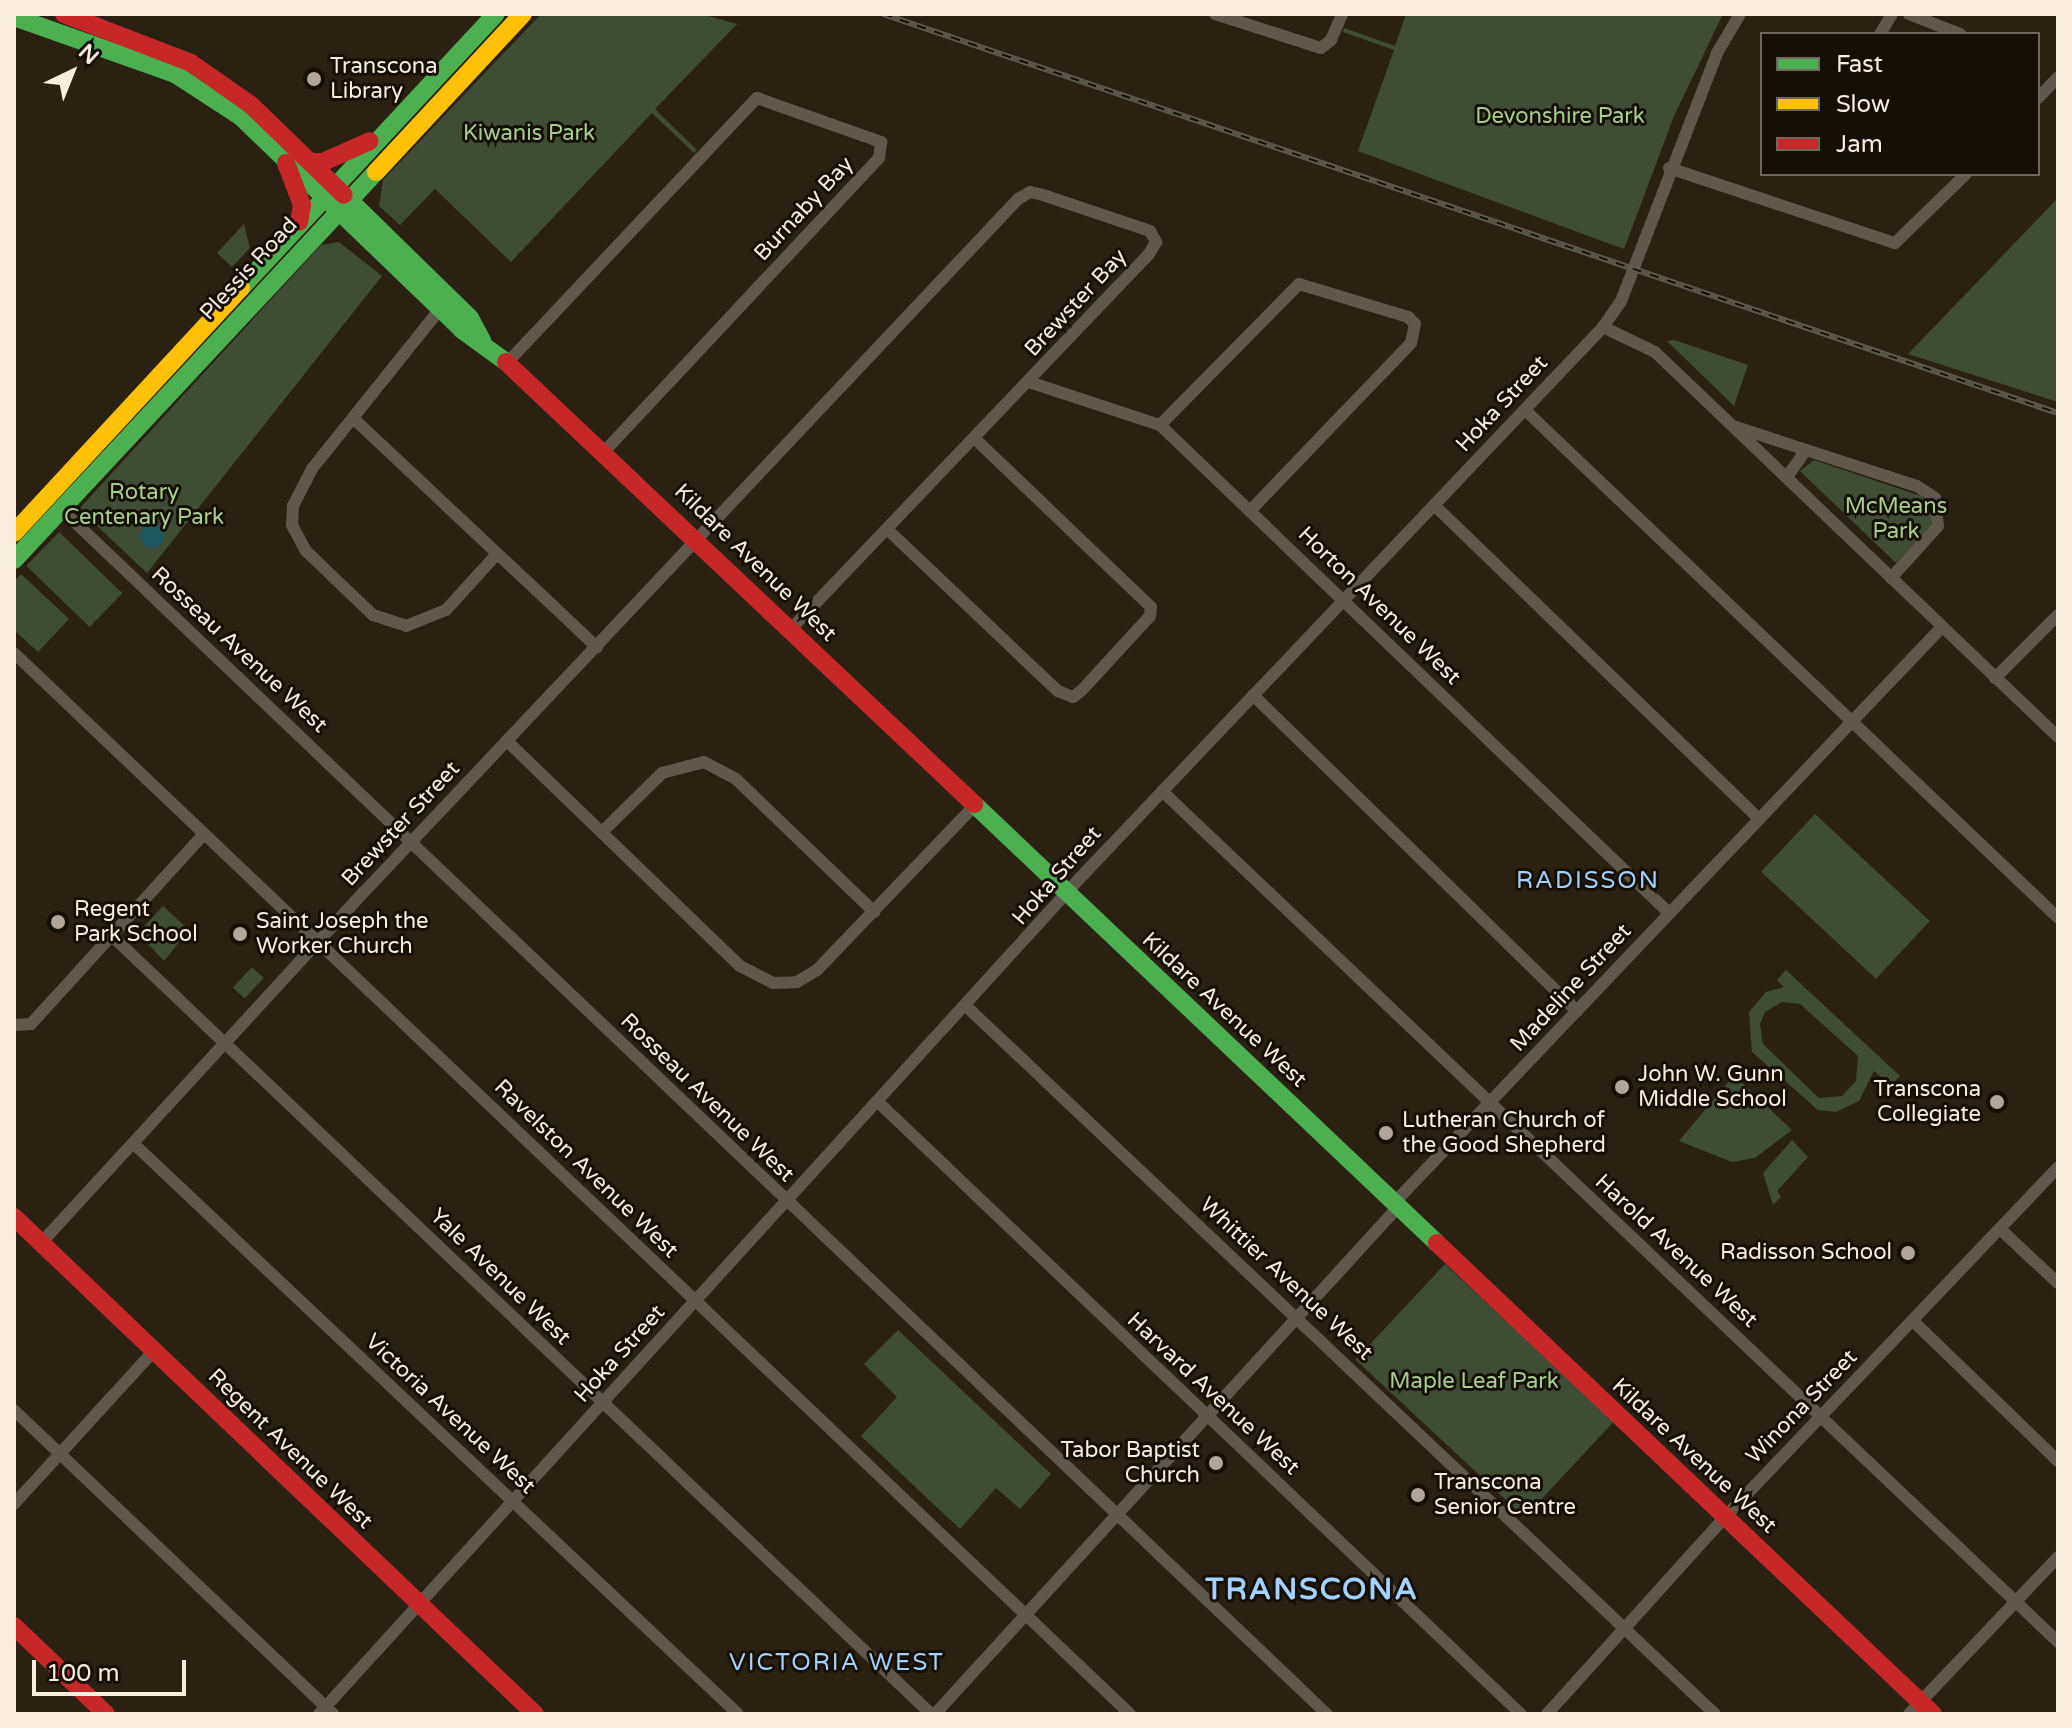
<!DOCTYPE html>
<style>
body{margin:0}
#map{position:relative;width:2072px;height:1728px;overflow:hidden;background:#2a2112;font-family:"Varela Round",sans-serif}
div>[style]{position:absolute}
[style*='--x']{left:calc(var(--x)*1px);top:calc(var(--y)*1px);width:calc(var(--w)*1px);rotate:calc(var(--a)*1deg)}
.green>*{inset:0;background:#404d35;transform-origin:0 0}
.water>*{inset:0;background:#1e585e}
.round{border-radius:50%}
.street>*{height:12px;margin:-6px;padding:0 6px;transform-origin:6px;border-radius:6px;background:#60584d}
.fast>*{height:18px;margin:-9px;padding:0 9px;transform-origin:9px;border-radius:9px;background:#4caf50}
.slow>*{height:18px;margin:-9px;padding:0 9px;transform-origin:9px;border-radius:9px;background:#ffc107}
.jam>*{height:18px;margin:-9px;padding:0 9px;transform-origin:9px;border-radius:9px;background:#c62828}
.rail>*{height:6px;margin-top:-3px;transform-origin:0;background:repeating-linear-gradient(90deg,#160f05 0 9px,#5f584e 0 18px);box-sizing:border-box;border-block:2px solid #5f584e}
.dots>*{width:22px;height:22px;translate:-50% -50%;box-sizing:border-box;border:4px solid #160f05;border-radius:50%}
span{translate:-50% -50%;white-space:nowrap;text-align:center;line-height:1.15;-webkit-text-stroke:6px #160f05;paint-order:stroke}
.poi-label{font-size:22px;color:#f9edde}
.left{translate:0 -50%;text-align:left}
.right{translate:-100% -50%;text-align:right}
.park-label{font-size:22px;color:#a7ce8f}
.street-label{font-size:22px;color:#f9edde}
.neighbourhood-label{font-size:24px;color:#a4d1ff;letter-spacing:2px}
.district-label{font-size:30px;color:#a4d1ff;font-weight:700;letter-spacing:2px}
.frame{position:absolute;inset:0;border:16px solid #f9edde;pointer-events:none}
.legend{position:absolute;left:1760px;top:32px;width:280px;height:144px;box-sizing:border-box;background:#160f05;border:2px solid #71685c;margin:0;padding:10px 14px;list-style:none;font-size:24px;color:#f9edde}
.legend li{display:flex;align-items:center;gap:16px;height:40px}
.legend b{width:40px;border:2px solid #71685c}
.north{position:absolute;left:32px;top:32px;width:80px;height:80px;-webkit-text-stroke:6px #160f05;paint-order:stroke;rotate:43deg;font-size:22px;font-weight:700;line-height:32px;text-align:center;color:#f9edde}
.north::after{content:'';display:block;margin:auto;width:28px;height:36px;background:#f9edde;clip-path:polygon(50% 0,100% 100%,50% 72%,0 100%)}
.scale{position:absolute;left:32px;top:1660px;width:154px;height:36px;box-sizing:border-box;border:4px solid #f9edde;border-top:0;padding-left:10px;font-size:24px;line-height:28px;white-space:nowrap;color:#f9edde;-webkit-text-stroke:6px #160f05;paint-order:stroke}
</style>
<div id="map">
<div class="green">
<div style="clip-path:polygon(541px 14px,701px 14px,737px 24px,655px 109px,697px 150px,694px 153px,652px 113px,511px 262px,435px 189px,400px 225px,379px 206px,383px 180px)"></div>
<div style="clip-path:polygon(1406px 14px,1723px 14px,1674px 116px,1624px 249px,1358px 151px,1394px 50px,1343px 32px,1344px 28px,1395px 46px)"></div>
<div style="clip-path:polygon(2058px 198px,2058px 402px,1908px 354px)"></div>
<div style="clip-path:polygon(244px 224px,250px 248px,232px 267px,217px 253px)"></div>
<div style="clip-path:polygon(339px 242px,382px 276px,147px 573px,79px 509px,321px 245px)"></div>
<div style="clip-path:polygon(1674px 340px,1748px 365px,1734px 406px,1667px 341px)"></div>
<div style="clip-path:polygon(1814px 460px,1921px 496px,1933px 508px,1931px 525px,1896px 563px,1800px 471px)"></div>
<div style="left:59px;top:532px;width:88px;height:47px;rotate:44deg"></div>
<div style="clip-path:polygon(21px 574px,69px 619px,38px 652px,14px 630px,14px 581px)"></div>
<div style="left:1815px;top:814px;width:157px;height:79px;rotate:43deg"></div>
<div style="clip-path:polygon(163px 906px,189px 930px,164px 961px,138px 933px)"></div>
<div style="left:252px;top:967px;width:16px;height:28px;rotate:43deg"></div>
<div style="clip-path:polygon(evenodd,1786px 970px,1900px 1076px,1891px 1085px,1874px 1071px,1859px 1101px,1836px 1112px,1818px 1110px,1752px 1052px,1749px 1012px,1766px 992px,1784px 987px,1777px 980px,1786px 970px,1782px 1002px,1800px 1004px,1858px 1056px,1856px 1081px,1842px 1096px,1819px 1098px,1763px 1044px,1760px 1024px,1765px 1012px,1782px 1002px)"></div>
<div style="clip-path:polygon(1737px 1078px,1792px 1130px,1755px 1158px,1732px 1162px,1679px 1141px,1730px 1080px)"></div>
<div style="clip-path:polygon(1792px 1140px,1808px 1157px,1777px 1191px,1781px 1197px,1773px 1205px,1763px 1173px)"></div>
<div style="left:1445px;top:1264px;width:231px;height:131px;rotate:43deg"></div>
<div style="clip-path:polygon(898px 1330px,1051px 1474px,1020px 1509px,996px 1488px,960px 1529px,861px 1436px,897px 1397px,864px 1364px)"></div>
</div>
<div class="water">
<div class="round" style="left:140px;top:524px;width:24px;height:24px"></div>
</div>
<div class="street">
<div style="--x:1215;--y:14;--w:111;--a:17.8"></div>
<div style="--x:1321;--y:48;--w:13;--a:-39"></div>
<div style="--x:1331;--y:40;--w:28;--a:-67"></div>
<div style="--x:1909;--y:14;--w:55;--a:21.4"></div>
<div style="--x:1880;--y:34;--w:23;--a:-59"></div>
<div style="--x:2038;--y:98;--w:29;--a:-46"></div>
<div style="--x:1669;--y:168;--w:238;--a:18.4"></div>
<div style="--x:1895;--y:243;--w:99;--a:-44.2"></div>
<div style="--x:440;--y:309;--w:205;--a:128.7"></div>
<div style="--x:312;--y:469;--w:42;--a:117.2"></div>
<div style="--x:293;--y:506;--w:19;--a:93"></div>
<div style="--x:292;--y:525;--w:30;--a:62"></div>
<div style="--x:306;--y:551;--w:93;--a:43.7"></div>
<div style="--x:373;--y:615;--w:35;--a:18"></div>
<div style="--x:406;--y:626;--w:43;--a:-21.8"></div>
<div style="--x:446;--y:610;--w:76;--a:-47.7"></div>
<div style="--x:1603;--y:327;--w:58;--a:25.7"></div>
<div style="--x:1655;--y:352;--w:557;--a:43.69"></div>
<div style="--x:507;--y:363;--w:364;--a:-46.7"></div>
<div style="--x:757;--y:98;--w:132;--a:19.5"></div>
<div style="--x:881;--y:142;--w:16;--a:97"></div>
<div style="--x:879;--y:158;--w:403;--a:133.1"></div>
<div style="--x:1029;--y:382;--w:138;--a:18.2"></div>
<div style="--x:1160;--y:425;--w:705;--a:43.79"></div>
<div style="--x:1525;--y:410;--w:736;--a:43.62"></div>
<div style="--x:353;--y:418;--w:335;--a:43.2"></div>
<div style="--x:1160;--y:425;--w:198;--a:-45.4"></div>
<div style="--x:1299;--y:284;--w:114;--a:16.8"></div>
<div style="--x:1408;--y:317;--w:10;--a:45"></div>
<div style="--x:1415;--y:324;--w:19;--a:102"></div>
<div style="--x:1411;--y:343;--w:231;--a:133.8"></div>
<div style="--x:1736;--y:427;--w:190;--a:18.1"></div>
<div style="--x:1917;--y:486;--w:22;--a:34"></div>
<div style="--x:1935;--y:498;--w:28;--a:84"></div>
<div style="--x:1938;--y:526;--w:70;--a:132.1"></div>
<div style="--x:1787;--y:477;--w:33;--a:-55"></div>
<div style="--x:1434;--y:505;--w:452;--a:44"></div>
<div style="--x:61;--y:509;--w:1748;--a:43.59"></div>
<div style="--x:887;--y:529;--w:236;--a:43.5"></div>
<div style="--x:1058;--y:691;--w:16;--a:22"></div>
<div style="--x:1073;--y:697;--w:11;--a:-38"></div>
<div style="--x:1082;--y:690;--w:100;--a:-47.4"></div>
<div style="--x:1150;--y:616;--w:9;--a:-84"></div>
<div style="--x:1151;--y:607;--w:245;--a:-136.3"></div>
<div style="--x:14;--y:653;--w:1540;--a:43.55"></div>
<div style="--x:1995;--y:678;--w:89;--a:-45"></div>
<div style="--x:1253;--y:695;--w:453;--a:44.3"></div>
<div style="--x:507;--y:741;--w:324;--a:44"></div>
<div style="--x:740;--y:966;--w:37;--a:27"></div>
<div style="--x:773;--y:983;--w:24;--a:-2"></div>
<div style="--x:797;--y:982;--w:23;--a:-31"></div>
<div style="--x:817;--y:970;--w:228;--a:-46.2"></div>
<div style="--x:1162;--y:791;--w:1236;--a:43.52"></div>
<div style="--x:602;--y:832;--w:84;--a:-44.5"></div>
<div style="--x:662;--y:773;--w:43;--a:-14.7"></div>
<div style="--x:704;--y:762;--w:36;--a:28"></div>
<div style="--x:736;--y:779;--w:192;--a:43.9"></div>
<div style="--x:111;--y:935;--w:1131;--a:43.53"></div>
<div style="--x:967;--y:1007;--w:1029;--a:43.39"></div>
<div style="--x:14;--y:1025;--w:17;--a:-3"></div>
<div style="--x:31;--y:1024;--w:257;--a:-47.7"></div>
<div style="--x:878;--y:1102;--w:888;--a:43.59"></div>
<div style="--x:134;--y:1144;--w:830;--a:43.34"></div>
<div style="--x:1394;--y:1203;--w:795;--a:-46.43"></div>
<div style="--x:2000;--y:1229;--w:79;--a:43"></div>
<div style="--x:41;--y:1243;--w:478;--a:-47.4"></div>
<div style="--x:365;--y:891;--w:951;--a:-46.66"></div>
<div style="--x:1018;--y:199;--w:14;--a:-30"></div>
<div style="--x:1030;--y:192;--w:13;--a:13"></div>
<div style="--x:1043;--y:195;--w:113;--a:18.6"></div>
<div style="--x:1150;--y:231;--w:13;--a:61"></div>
<div style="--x:1156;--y:242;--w:14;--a:120"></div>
<div style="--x:1149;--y:254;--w:520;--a:133.68"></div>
<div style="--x:1913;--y:1321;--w:202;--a:44"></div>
<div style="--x:14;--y:1410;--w:441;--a:43.6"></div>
<div style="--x:14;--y:1504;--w:206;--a:-47.6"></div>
<div style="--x:319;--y:1714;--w:1130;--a:-47.69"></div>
<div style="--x:1080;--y:878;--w:760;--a:-46.49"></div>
<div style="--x:1603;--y:327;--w:32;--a:-55"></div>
<div style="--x:1621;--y:301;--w:266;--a:-68.8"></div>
<div style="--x:1717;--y:53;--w:45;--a:-59.5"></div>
<div style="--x:935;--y:1714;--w:687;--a:-47.6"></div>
<div style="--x:1547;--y:1714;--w:266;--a:-47.9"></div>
<div style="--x:1725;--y:1517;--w:483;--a:-46.4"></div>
<div style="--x:1909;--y:1714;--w:216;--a:-46.5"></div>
</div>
<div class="fast">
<div style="--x:14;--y:17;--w:171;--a:19.5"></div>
<div style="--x:175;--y:74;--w:77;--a:32.9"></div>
<div style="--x:240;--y:116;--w:308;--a:43.9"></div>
<div style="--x:462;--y:330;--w:54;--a:36"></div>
<div style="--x:344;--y:195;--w:176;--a:44.3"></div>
<div style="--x:470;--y:318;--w:26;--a:62"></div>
<div style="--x:241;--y:288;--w:374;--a:-47.1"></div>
<div style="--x:14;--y:560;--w:531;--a:-46.99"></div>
<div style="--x:974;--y:804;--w:638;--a:43.48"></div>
</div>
<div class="slow">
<div style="--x:376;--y:172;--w:216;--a:-47.1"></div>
<div style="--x:14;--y:533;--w:334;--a:-47.2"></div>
</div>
<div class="jam">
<div style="--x:64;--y:14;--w:136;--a:21.1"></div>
<div style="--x:191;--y:63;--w:73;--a:35"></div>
<div style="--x:251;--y:105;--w:129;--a:44.1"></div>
<div style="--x:311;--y:162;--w:12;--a:0"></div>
<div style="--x:323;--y:162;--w:51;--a:-24.1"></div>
<div style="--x:286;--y:163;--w:45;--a:69.1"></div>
<div style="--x:302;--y:205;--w:17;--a:100"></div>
<div style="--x:506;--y:362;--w:644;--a:43.36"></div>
<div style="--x:14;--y:1217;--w:720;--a:43.65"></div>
<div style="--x:1437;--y:1243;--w:684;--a:43.52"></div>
<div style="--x:14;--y:1626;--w:127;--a:43.7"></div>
</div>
<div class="rail">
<div style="--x:883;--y:14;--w:1241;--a:18.76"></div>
</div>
<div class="dots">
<div style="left:314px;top:79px;background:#b1a697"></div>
<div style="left:58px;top:922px;background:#b1a697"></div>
<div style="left:240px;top:934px;background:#b1a697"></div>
<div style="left:1622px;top:1087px;background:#b1a697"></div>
<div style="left:1997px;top:1102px;background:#b1a697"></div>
<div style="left:1386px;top:1133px;background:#b1a697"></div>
<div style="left:1908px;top:1253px;background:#b1a697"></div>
<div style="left:1216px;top:1463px;background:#b1a697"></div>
<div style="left:1418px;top:1495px;background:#b1a697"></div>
</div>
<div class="poi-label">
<span class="left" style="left:330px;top:79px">Transcona<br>Library</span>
<span class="left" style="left:74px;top:922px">Regent<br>Park School</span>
<span class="left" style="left:256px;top:934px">Saint Joseph the<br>Worker Church</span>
<span class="left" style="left:1638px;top:1087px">John W. Gunn<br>Middle School</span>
<span class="right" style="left:1981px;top:1102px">Transcona<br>Collegiate</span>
<span class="left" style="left:1402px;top:1133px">Lutheran Church of<br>the Good Shepherd</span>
<span class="right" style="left:1892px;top:1253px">Radisson School</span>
<span class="right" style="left:1200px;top:1463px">Tabor Baptist<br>Church</span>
<span class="left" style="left:1434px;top:1495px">Transcona<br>Senior Centre</span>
</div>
<div class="park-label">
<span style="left:1560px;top:117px">Devonshire Park</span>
<span style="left:529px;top:134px">Kiwanis Park</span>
<span style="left:144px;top:505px">Rotary<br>Centenary Park</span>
<span style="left:1896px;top:519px">McMeans<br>Park</span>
<span style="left:1474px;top:1382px">Maple Leaf Park</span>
</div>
<div class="street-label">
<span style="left:804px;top:209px;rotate:-47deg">Burnaby Bay</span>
<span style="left:249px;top:269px;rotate:-47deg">Plessis Road</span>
<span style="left:1076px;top:303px;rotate:-47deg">Brewster Bay</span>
<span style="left:1502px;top:404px;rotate:-47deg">Hoka Street</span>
<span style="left:755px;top:563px;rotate:44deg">Kildare Avenue West</span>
<span style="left:1379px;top:606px;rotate:44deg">Horton Avenue West</span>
<span style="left:239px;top:650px;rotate:43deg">Rosseau Avenue West</span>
<span style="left:401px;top:824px;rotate:-47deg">Brewster Street</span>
<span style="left:1057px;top:876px;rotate:-49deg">Hoka Street</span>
<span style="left:1571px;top:988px;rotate:-47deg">Madeline Street</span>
<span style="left:1224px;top:1010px;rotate:43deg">Kildare Avenue West</span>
<span style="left:707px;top:1098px;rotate:44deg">Rosseau Avenue West</span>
<span style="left:586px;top:1169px;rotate:44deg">Ravelston Avenue West</span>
<span style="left:1676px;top:1251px;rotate:43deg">Harold Avenue West</span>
<span style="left:500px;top:1277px;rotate:44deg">Yale Avenue West</span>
<span style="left:1286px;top:1279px;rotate:43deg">Whittier Avenue West</span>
<span style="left:620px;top:1354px;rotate:-48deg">Hoka Street</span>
<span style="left:1213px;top:1394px;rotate:43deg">Harvard Avenue West</span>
<span style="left:1802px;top:1407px;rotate:-46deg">Winona Street</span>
<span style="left:450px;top:1414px;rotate:43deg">Victoria Avenue West</span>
<span style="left:290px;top:1449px;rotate:44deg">Regent Avenue West</span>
<span style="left:1694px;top:1456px;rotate:43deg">Kildare Avenue West</span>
</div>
<div class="neighbourhood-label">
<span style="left:1588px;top:881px">RADISSON</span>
<span style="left:837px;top:1663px">VICTORIA WEST</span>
</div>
<div class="district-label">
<span style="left:1312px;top:1590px">TRANSCONA</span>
</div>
<div class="frame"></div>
<ul class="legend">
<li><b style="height:10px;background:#4caf50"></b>Fast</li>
<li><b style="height:10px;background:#ffc107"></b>Slow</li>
<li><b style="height:10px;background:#c62828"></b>Jam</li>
</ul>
<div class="north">N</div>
<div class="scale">100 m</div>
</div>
